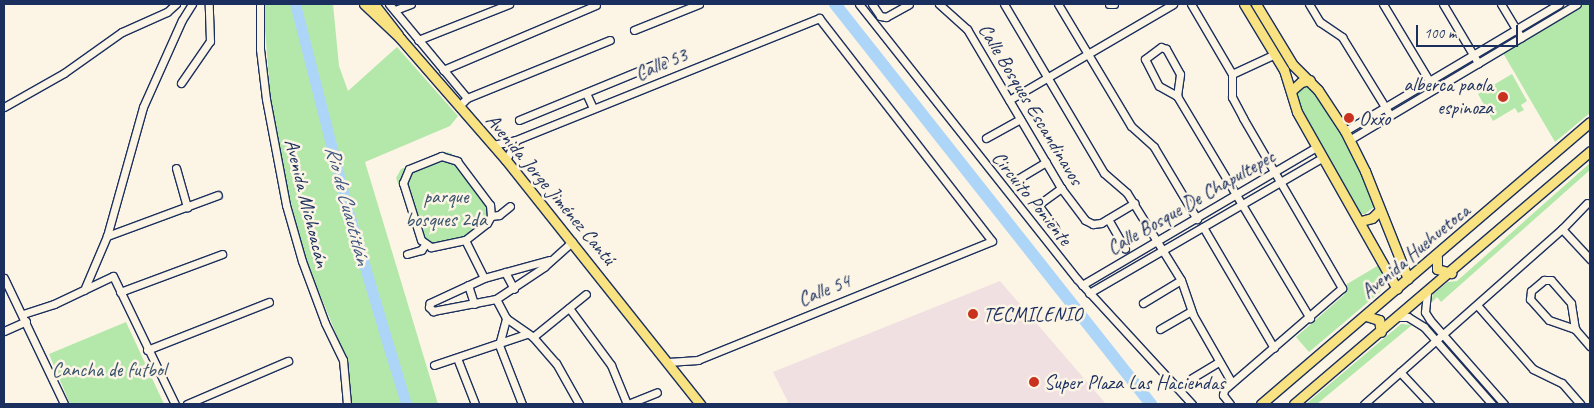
<!DOCTYPE html>
<meta charset="utf-8">
<style>
body{margin:0}
#map{position:relative;width:1594px;height:408px;overflow:hidden;background:#fcf5e5;font-family:Caveat,sans-serif}
div>[style]{position:absolute}
[style*='--x']{left:calc(var(--x)*1px);top:calc(var(--y)*1px);width:calc(var(--w)*1px);rotate:calc(var(--a)*1deg)}
.built>*{inset:0;background:#f0e0e1}
.green>*{inset:0;background:#b3e8aa}
.water>*{inset:0;background:#add5f7}
.river>*{height:12px;margin:-6px;padding:0 6px;transform-origin:6px;border-radius:6px;background:#add5f7}
.roads{filter:drop-shadow(1px 0 #1b2f5e) drop-shadow(-1px 0 #1b2f5e) drop-shadow(0 1px #1b2f5e) drop-shadow(0 -1px #1b2f5e)}
.minor>*{height:7px;margin:-3.5px;padding:0 3.5px;transform-origin:3.5px;border-radius:3.5px;background:#fcf5e5}
.major>*{height:9px;margin:-4.5px;padding:0 4.5px;transform-origin:4.5px;border-radius:4.5px;background:#f8e281}
.dots>*{width:14px;height:14px;translate:-50% -50%;box-sizing:border-box;border:2px solid #fcf5e5;border-radius:50%}
span{translate:-50% -50%;white-space:nowrap;text-align:center;line-height:1.15;-webkit-text-stroke:5px #fcf5e5;paint-order:stroke}
.street-label{font-size:20px;color:#1b2f5e}
.poi-label{font-size:20px;color:#1b2f5e}
.right{translate:-100% -50%;text-align:right}
.left{translate:0 -50%;text-align:left}
.park-label{font-size:20px;color:#39546d}
.water-label{font-size:21px;color:#405884;font-style:italic}
.frame{position:absolute;inset:0;border:5px solid #1b2f5e;pointer-events:none}
.scale{position:absolute;left:1416px;top:25px;width:102px;height:22px;box-sizing:border-box;border:2px solid #1b2f5e;border-top:0;padding-left:6px;font-size:15px;line-height:18px;white-space:nowrap;color:#1b2f5e;-webkit-text-stroke:4px #fcf5e5;paint-order:stroke}
</style>
<div id="map">
<div class="built">
<div style="clip-path:polygon(1000px 281px,1106px 404px,782px 404px,788px 402px,773px 372px)"></div>
</div>
<div class="green">
<div style="clip-path:polygon(263px 4px,333px 4px,339px 66px,348px 91px,397px 47px,458px 116px,450px 126px,365px 162px,438px 404px,351px 404px,348px 363px,305px 258px,286px 183px,271px 105px)"></div>
<div style="clip-path:polygon(1583px 4px,1590px 4px,1590px 113px,1555px 142px,1503px 53px)"></div>
<div style="clip-path:polygon(1512px 74px,1527px 101px,1521px 105px,1524px 110px,1518px 113px,1515px 108px,1493px 121px,1478px 94px)"></div>
<div style="clip-path:polygon(1314px 82px,1361px 172px,1374px 207px,1365px 214px,1357px 214px,1293px 96px,1296px 89px)"></div>
<div style="clip-path:polygon(445px 152px,451px 153px,484px 199px,488px 213px,485px 224px,477px 231px,448px 245px,422px 243px,396px 178px,401px 169px)"></div>
<div style="clip-path:polygon(1590px 163px,1590px 170px,1441px 302px,1437px 297px,1431px 303px,1433px 294px,1448px 282px,1457px 281px)"></div>
<div style="clip-path:polygon(1379px 265px,1383px 277px,1380px 292px,1309px 352px,1296px 337px,1344px 295px,1347px 284px)"></div>
<div style="clip-path:polygon(126px 322px,164px 404px,70px 404px,49px 354px)"></div>
<div style="clip-path:polygon(1401px 324px,1412px 325px,1317px 404px,1306px 404px)"></div>
</div>
<div class="water">
<div style="clip-path:polygon(290px 4px,301px 4px,353px 207px,412px 404px,401px 404px,383px 346px,342px 208px)"></div>
</div>
<div class="river">
<div style="--x:835;--y:4;--w:510;--a:51.69"></div>
</div>
<div class="roads">
<div class="minor">
<div style="--x:260;--y:4;--w:45;--a:90"></div>
<div style="--x:260;--y:49;--w:50;--a:83.2"></div>
<div style="--x:266;--y:99;--w:108;--a:79.3"></div>
<div style="--x:286;--y:205;--w:58;--a:74.1"></div>
<div style="--x:302;--y:261;--w:66;--a:69.6"></div>
<div style="--x:325;--y:323;--w:41;--a:64.1"></div>
<div style="--x:343;--y:360;--w:44;--a:84.8"></div>
<div style="--x:389;--y:4;--w:122;--a:50.3"></div>
<div style="--x:859;--y:4;--w:351;--a:51.6"></div>
<div style="--x:1077;--y:279;--w:170;--a:47.4"></div>
<div style="--x:872;--y:4;--w:14;--a:56"></div>
<div style="--x:880;--y:16;--w:6;--a:9"></div>
<div style="--x:886;--y:17;--w:26;--a:-29"></div>
<div style="--x:939;--y:4;--w:38;--a:42"></div>
<div style="--x:967;--y:29;--w:185;--a:59.4"></div>
<div style="--x:1061;--y:188;--w:40;--a:53"></div>
<div style="--x:1085;--y:220;--w:9;--a:27"></div>
<div style="--x:1093;--y:224;--w:8;--a:-7"></div>
<div style="--x:1101;--y:223;--w:39;--a:-31"></div>
<div style="--x:1004;--y:4;--w:196;--a:59.4"></div>
<div style="--x:1104;--y:173;--w:30;--a:41"></div>
<div style="--x:1127;--y:193;--w:102;--a:58.2"></div>
<div style="--x:1181;--y:280;--w:37;--a:71"></div>
<div style="--x:1193;--y:315;--w:78;--a:60.2"></div>
<div style="--x:1058;--y:4;--w:142;--a:59.1"></div>
<div style="--x:1131;--y:126;--w:31;--a:42"></div>
<div style="--x:1154;--y:147;--w:84;--a:59.2"></div>
<div style="--x:1109;--y:4;--w:5;--a:0"></div>
<div style="--x:1191;--y:4;--w:81;--a:59.6"></div>
<div style="--x:1232;--y:74;--w:23;--a:90"></div>
<div style="--x:1232;--y:97;--w:24;--a:62"></div>
<div style="--x:1243;--y:118;--w:197;--a:59.8"></div>
<div style="--x:1342;--y:288;--w:156;--a:139.2"></div>
<div style="--x:1224;--y:390;--w:5;--a:101"></div>
<div style="--x:1223;--y:395;--w:11;--a:52"></div>
<div style="--x:1309;--y:4;--w:21;--a:59"></div>
<div style="--x:1320;--y:22;--w:27;--a:34"></div>
<div style="--x:1342;--y:37;--w:92;--a:58.4"></div>
<div style="--x:1383;--y:4;--w:99;--a:59"></div>
<div style="--x:1443;--y:4;--w:69;--a:59.3"></div>
<div style="--x:1501;--y:4;--w:39;--a:59"></div>
<div style="--x:395;--y:10;--w:17;--a:-21"></div>
<div style="--x:634;--y:30;--w:70;--a:-21.8"></div>
<div style="--x:418;--y:40;--w:98;--a:-21.6"></div>
<div style="--x:443;--y:70;--w:166;--a:-23"></div>
<div style="--x:1232;--y:74;--w:47;--a:-24.9"></div>
<div style="--x:181;--y:83;--w:51;--a:-55.4"></div>
<div style="--x:210;--y:41;--w:37;--a:-92"></div>
<div style="--x:586;--y:93;--w:17;--a:65"></div>
<div style="--x:1177;--y:96;--w:22;--a:-82"></div>
<div style="--x:1180;--y:74;--w:29;--a:-119"></div>
<div style="--x:1166;--y:49;--w:5;--a:-158"></div>
<div style="--x:1161;--y:47;--w:20;--a:143"></div>
<div style="--x:1145;--y:59;--w:30;--a:63"></div>
<div style="--x:1159;--y:86;--w:21;--a:29"></div>
<div style="--x:1177;--y:96;--w:259;--a:59.1"></div>
<div style="--x:1009;--y:100;--w:190;--a:-30.3"></div>
<div style="--x:459;--y:106;--w:11;--a:-45"></div>
<div style="--x:467;--y:98;--w:154;--a:-22.1"></div>
<div style="--x:4;--y:107;--w:69;--a:-29.5"></div>
<div style="--x:64;--y:73;--w:71;--a:-35.3"></div>
<div style="--x:122;--y:32;--w:49;--a:-24"></div>
<div style="--x:167;--y:12;--w:12;--a:-42"></div>
<div style="--x:519;--y:120;--w:156;--a:-22.3"></div>
<div style="--x:1345;--y:131;--w:249;--a:-30.7"></div>
<div style="--x:986;--y:138;--w:39;--a:-29"></div>
<div style="--x:1349;--y:140;--w:265;--a:-30.8"></div>
<div style="--x:493;--y:145;--w:24;--a:-12"></div>
<div style="--x:516;--y:140;--w:327;--a:-21.9"></div>
<div style="--x:819;--y:18;--w:282;--a:52.2"></div>
<div style="--x:992;--y:241;--w:317;--a:158"></div>
<div style="--x:698;--y:360;--w:30;--a:176"></div>
<div style="--x:441;--y:156;--w:17;--a:17"></div>
<div style="--x:457;--y:161;--w:55;--a:53.1"></div>
<div style="--x:490;--y:205;--w:11;--a:85"></div>
<div style="--x:491;--y:216;--w:8;--a:120"></div>
<div style="--x:487;--y:223;--w:28;--a:142"></div>
<div style="--x:465;--y:240;--w:35;--a:168"></div>
<div style="--x:431;--y:247;--w:12;--a:-145"></div>
<div style="--x:421;--y:240;--w:60;--a:-107.5"></div>
<div style="--x:403;--y:183;--w:15;--a:-67"></div>
<div style="--x:409;--y:169;--w:35;--a:-22"></div>
<div style="--x:506;--y:160;--w:22;--a:-63"></div>
<div style="--x:176;--y:168;--w:41;--a:74.2"></div>
<div style="--x:1016;--y:180;--w:35;--a:-31"></div>
<div style="--x:491;--y:216;--w:8;--a:-7"></div>
<div style="--x:499;--y:215;--w:14;--a:-39"></div>
<div style="--x:1108;--y:219;--w:34;--a:60"></div>
<div style="--x:1203;--y:227;--w:140;--a:59.6"></div>
<div style="--x:1055;--y:228;--w:29;--a:-126"></div>
<div style="--x:1038;--y:205;--w:29;--a:-36"></div>
<div style="--x:1562;--y:229;--w:41;--a:47"></div>
<div style="--x:107;--y:236;--w:118;--a:-20.3"></div>
<div style="--x:465;--y:240;--w:42;--a:63.4"></div>
<div style="--x:407;--y:254;--w:15;--a:-16"></div>
<div style="--x:421;--y:250;--w:6;--a:-51"></div>
<div style="--x:549;--y:260;--w:67;--a:164.5"></div>
<div style="--x:484;--y:278;--w:60;--a:155.2"></div>
<div style="--x:430;--y:303;--w:4;--a:104"></div>
<div style="--x:429;--y:307;--w:6;--a:45"></div>
<div style="--x:433;--y:311;--w:64;--a:-10.8"></div>
<div style="--x:496;--y:299;--w:58;--a:-33.7"></div>
<div style="--x:544;--y:267;--w:38;--a:-42"></div>
<div style="--x:505;--y:272;--w:19;--a:62"></div>
<div style="--x:4;--y:278;--w:140;--a:64.5"></div>
<div style="--x:468;--y:285;--w:20;--a:72"></div>
<div style="--x:1082;--y:285;--w:272;--a:-30.5"></div>
<div style="--x:84;--y:290;--w:59;--a:-66.9"></div>
<div style="--x:107;--y:236;--w:134;--a:-74.4"></div>
<div style="--x:143;--y:107;--w:95;--a:-65.9"></div>
<div style="--x:182;--y:20;--w:19;--a:-58"></div>
<div style="--x:120;--y:292;--w:109;--a:-20.4"></div>
<div style="--x:1089;--y:293;--w:269;--a:-30.1"></div>
<div style="--x:1427;--y:293;--w:19;--a:96"></div>
<div style="--x:1425;--y:312;--w:9;--a:58"></div>
<div style="--x:1430;--y:320;--w:112;--a:48.6"></div>
<div style="--x:496;--y:299;--w:21;--a:62"></div>
<div style="--x:506;--y:318;--w:33;--a:35"></div>
<div style="--x:533;--y:337;--w:35;--a:49"></div>
<div style="--x:556;--y:363;--w:47;--a:60.7"></div>
<div style="--x:1143;--y:303;--w:44;--a:-31.2"></div>
<div style="--x:1477;--y:305;--w:85;--a:48.8"></div>
<div style="--x:1533;--y:369;--w:32;--a:26"></div>
<div style="--x:1562;--y:383;--w:28;--a:49"></div>
<div style="--x:569;--y:308;--w:71;--a:53.6"></div>
<div style="--x:611;--y:365;--w:42;--a:67.7"></div>
<div style="--x:23;--y:314;--w:33;--a:-18"></div>
<div style="--x:54;--y:304;--w:65;--a:-25.4"></div>
<div style="--x:113;--y:276;--w:142;--a:64.2"></div>
<div style="--x:1399;--y:317;--w:9;--a:0"></div>
<div style="--x:1408;--y:317;--w:19;--a:32"></div>
<div style="--x:1424;--y:327;--w:103;--a:48.6"></div>
<div style="--x:1160;--y:329;--w:36;--a:-30"></div>
<div style="--x:1575;--y:329;--w:26;--a:-99"></div>
<div style="--x:1571;--y:303;--w:30;--a:-131"></div>
<div style="--x:1551;--y:280;--w:7;--a:180"></div>
<div style="--x:1544;--y:280;--w:17;--a:140"></div>
<div style="--x:1531;--y:291;--w:8;--a:97"></div>
<div style="--x:1530;--y:299;--w:28;--a:48"></div>
<div style="--x:1549;--y:320;--w:28;--a:19"></div>
<div style="--x:1575;--y:329;--w:23;--a:49"></div>
<div style="--x:4;--y:331;--w:24;--a:-24"></div>
<div style="--x:533;--y:337;--w:68;--a:-39.1"></div>
<div style="--x:499;--y:345;--w:63;--a:68.7"></div>
<div style="--x:499;--y:345;--w:28;--a:-75"></div>
<div style="--x:147;--y:350;--w:131;--a:-21.5"></div>
<div style="--x:457;--y:358;--w:49;--a:68.6"></div>
<div style="--x:434;--y:365;--w:97;--a:-18.6"></div>
<div style="--x:1400;--y:372;--w:44;--a:46.8"></div>
<div style="--x:1192;--y:378;--w:31;--a:-31"></div>
<div style="--x:187;--y:404;--w:110;--a:-23.1"></div>
<div style="--x:628;--y:404;--w:31;--a:-22"></div>
<div style="--x:1364;--y:404;--w:264;--a:-41.5"></div>
<div style="--x:1562;--y:229;--w:36;--a:-46"></div>
</div>
<div class="major">
<div style="--x:364;--y:4;--w:50;--a:43.4"></div>
<div style="--x:400;--y:38;--w:162;--a:49"></div>
<div style="--x:506;--y:160;--w:312;--a:51.5"></div>
<div style="--x:374;--y:4;--w:39;--a:52"></div>
<div style="--x:1244;--y:4;--w:77;--a:58.8"></div>
<div style="--x:1284;--y:70;--w:44;--a:72.8"></div>
<div style="--x:1297;--y:112;--w:203;--a:60.5"></div>
<div style="--x:1256;--y:4;--w:71;--a:58.8"></div>
<div style="--x:1293;--y:65;--w:35;--a:45"></div>
<div style="--x:1318;--y:90;--w:49;--a:56.6"></div>
<div style="--x:1345;--y:131;--w:45;--a:63.4"></div>
<div style="--x:1365;--y:171;--w:116;--a:68.3"></div>
<div style="--x:1291;--y:91;--w:13;--a:-42"></div>
<div style="--x:1301;--y:82;--w:9;--a:-13"></div>
<div style="--x:1361;--y:221;--w:11;--a:-15"></div>
<div style="--x:1372;--y:218;--w:11;--a:-45"></div>
<div style="--x:1437;--y:257;--w:12;--a:90"></div>
<div style="--x:1437;--y:269;--w:15;--a:16"></div>
<div style="--x:1366;--y:316;--w:14;--a:17"></div>
<div style="--x:1379;--y:320;--w:12;--a:81"></div>
<div style="--x:1261;--y:404;--w:433;--a:-40.6"></div>
<div style="--x:1294;--y:404;--w:389;--a:-40.5"></div>
</div>
</div>
<div class="dots">
<div style="left:1503px;top:97px;background:#c8321e"></div>
<div style="left:1349px;top:118px;background:#c8321e"></div>
<div style="left:973px;top:314px;background:#c8321e"></div>
<div style="left:1034px;top:382px;background:#c8321e"></div>
</div>
<div class="street-label">
<span style="left:661px;top:64px;rotate:-23deg">Calle 53</span>
<span style="left:1031px;top:104px;rotate:59deg">Calle Bosques Escandinavos</span>
<span style="left:551px;top:189px;rotate:50deg">Avenida Jorge Jiménez Cantú</span>
<span style="left:1032px;top:198px;rotate:51deg">Circuito Poniente</span>
<span style="left:1191px;top:202px;rotate:-30deg">Calle Bosque De Chapultepec</span>
<span style="left:307px;top:203px;rotate:76deg">Avenida Michoacán</span>
<span style="left:1415px;top:251px;rotate:-40deg">Avenida Huehuetoca</span>
<span style="left:824px;top:290px;rotate:-22deg">Calle 54</span>
</div>
<div class="poi-label">
<span class="right" style="left:1493px;top:96px">alberca paola<br>espinoza</span>
<span class="left" style="left:1359px;top:118px">Oxxo</span>
<span class="left" style="left:983px;top:314px">TECMILENIO</span>
<span class="left" style="left:1044px;top:382px">Super Plaza Las Haciendas</span>
</div>
<div class="park-label">
<span style="left:446px;top:208px">parque<br>bosques 2da</span>
<span style="left:109px;top:369px">Cancha de futbol</span>
</div>
<div class="water-label">
<span style="left:348px;top:205px;rotate:75deg">Rio de Cuautitlán</span>
</div>
<div class="frame"></div>
<div class="scale">100 m</div>
</div>
